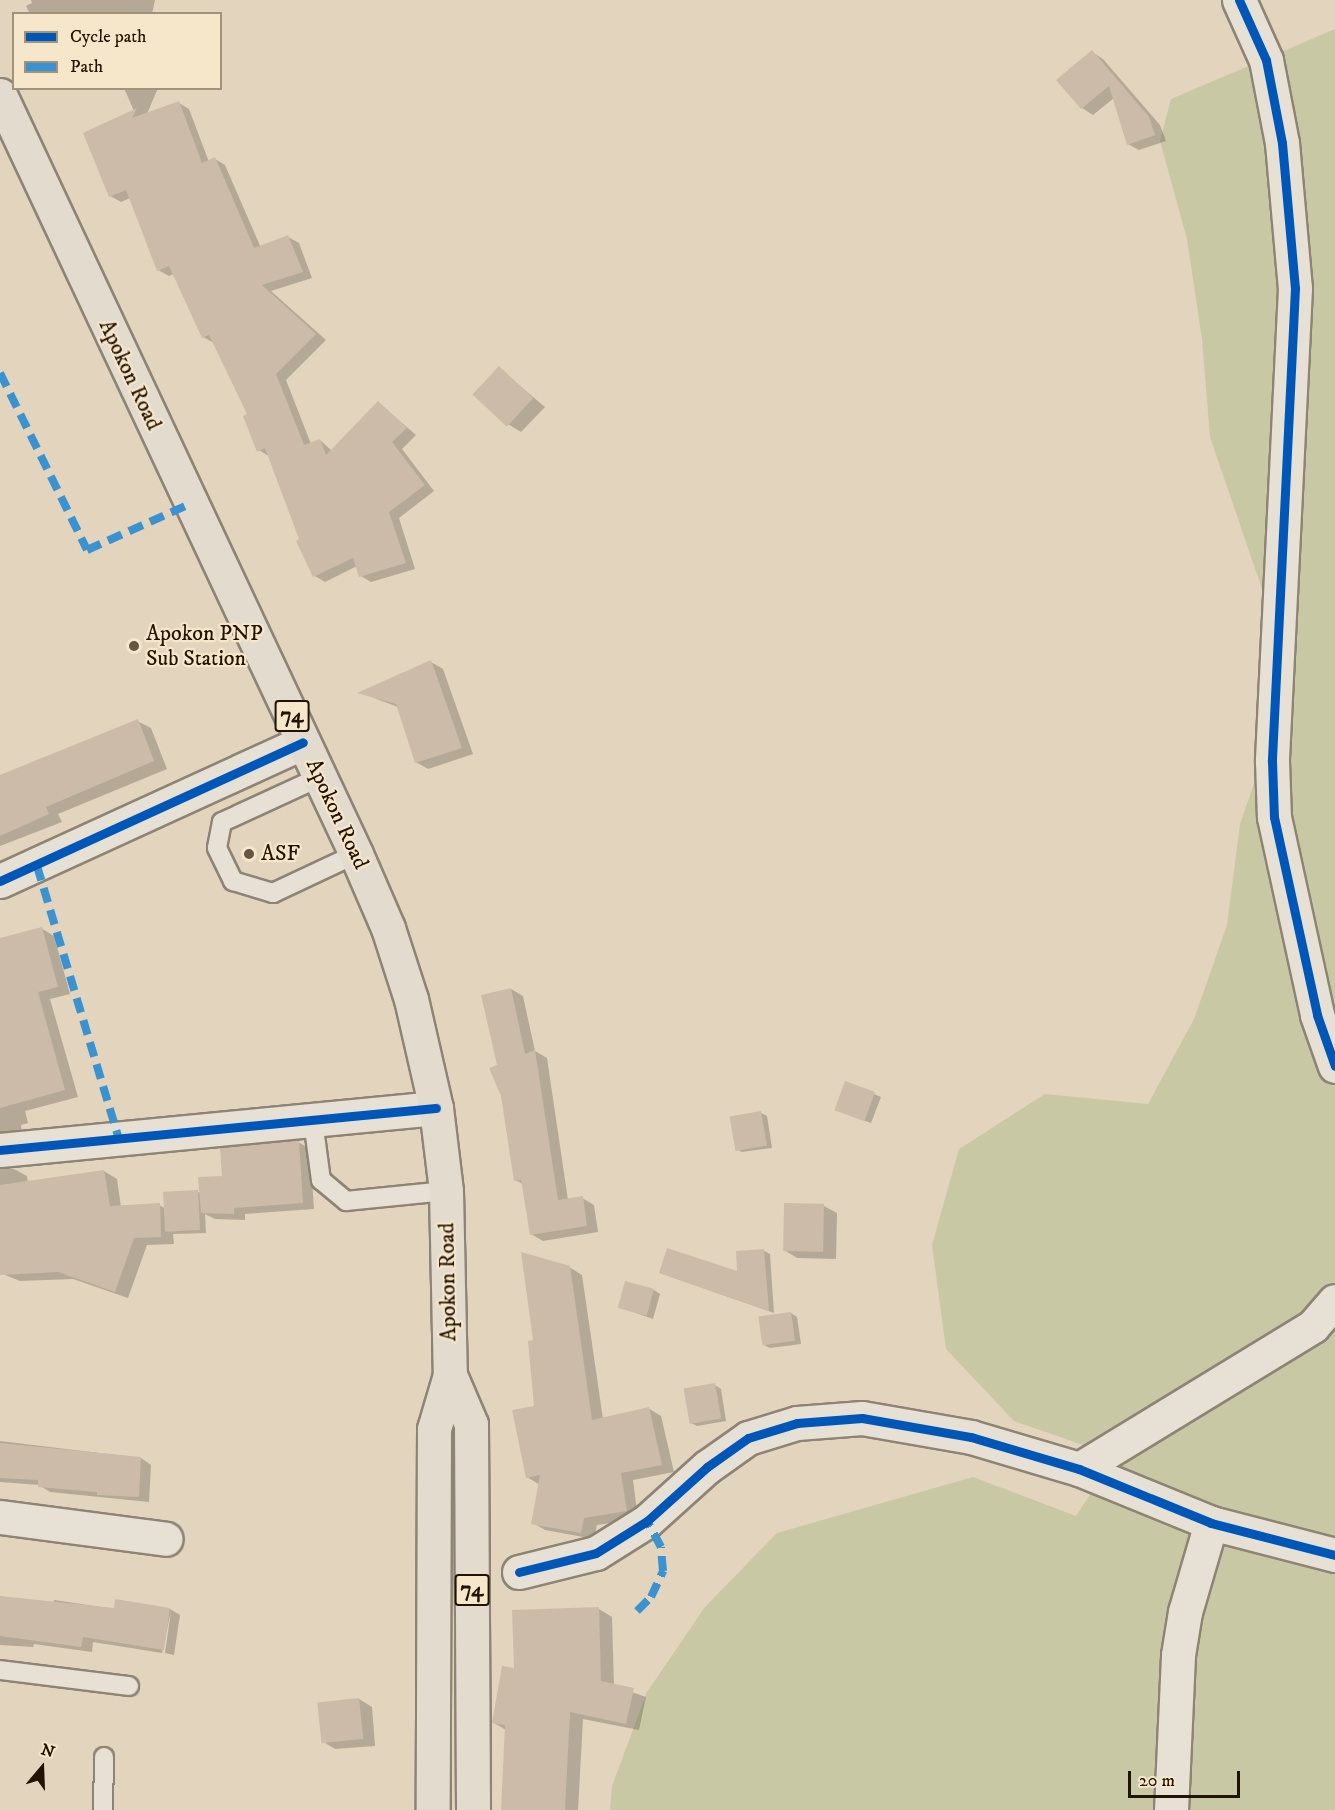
<!DOCTYPE html>
<style>
body{margin:0}
#map{position:relative;width:1335px;height:1810px;overflow:hidden;background:#e2d4bd;font-family:"IM FELL DW Pica",serif}
div>[style]{position:absolute}
[style*='--x']{left:calc(var(--x)*1px);top:calc(var(--y)*1px);width:calc(var(--w)*1px);rotate:calc(var(--a)*1deg)}
.green>*{inset:0;background:#c8c9a4}
.shadow>*{inset:0;background:#0003}
.building>*{inset:0;background:#ccbba9;transform-origin:0 0}
.roads{filter:drop-shadow(2px 0 #8d8474) drop-shadow(-2px 0 #8d8474) drop-shadow(0 2px #8d8474) drop-shadow(0 -2px #8d8474)}
.service>*{height:18px;margin:-9px;padding:0 9px;transform-origin:9px;border-radius:9px;background:#e7e0d4}
.minor>*{height:33px;margin:-16.5px;padding:0 16.5px;transform-origin:16.5px;border-radius:16.5px;background:#e7e0d4}
.trunk>*{height:33px;margin:-16.5px;padding:0 16.5px;transform-origin:16.5px;border-radius:16.5px;background:#e3dbcd}
.quiet>*{height:8px;margin-top:-4px;transform-origin:0;background:repeating-linear-gradient(90deg,#3a92d0 0 15px,transparent 0 23px)}
.cycleway>*{height:9px;margin:-4.5px;padding:0 4.5px;transform-origin:4.5px;border-radius:4.5px;background:#0057b8}
.dots>*{width:16px;height:16px;translate:-50% -50%;box-sizing:border-box;border:3px solid #f6e6ca;border-radius:50%}
span{translate:-50% -50%;white-space:nowrap;text-align:center;line-height:1.15;-webkit-text-stroke:4.5px #f6e6ca;paint-order:stroke}
.shield-label span{padding:2px 4px;background:#f6e6ca;border:2px solid;border-radius:4px;-webkit-text-stroke-width:0}
.shield-label{font-size:21px;color:#211301;font-weight:700}
.street-label{font-size:22px;color:#211301}
.poi-label{font-size:22px;color:#211301}
.left{translate:0 -50%;text-align:left}
.legend{position:absolute;left:12px;top:12px;width:210px;height:78px;box-sizing:border-box;background:#f6e6ca;border:2px solid #a1927a;margin:0;padding:8px 10px;list-style:none;font-size:18px;color:#211301}
.legend li{display:flex;align-items:center;gap:12px;height:30px}
.legend b{width:30px;border:2px solid #a1927a}
.north{position:absolute;left:12px;top:1738px;width:60px;height:60px;-webkit-text-stroke:4px #f6e6ca;paint-order:stroke;rotate:19deg;font-size:16px;font-weight:700;line-height:24px;text-align:center;color:#211301}
.north::after{content:'';display:block;margin:auto;width:21px;height:27px;background:#211301;clip-path:polygon(50% 0,100% 100%,50% 72%,0 100%)}
.scale{position:absolute;left:1128px;top:1771px;width:112px;height:27px;box-sizing:border-box;border:3px solid #211301;border-top:0;padding-left:8px;font-size:18px;line-height:21px;white-space:nowrap;color:#211301;-webkit-text-stroke:4px #f6e6ca;paint-order:stroke}
</style>
<div id="map">
<div class="green">
<div style="clip-path:polygon(1335px 29px,1335px 1810px,610px 1810px,612px 1786px,647px 1692px,705px 1607px,777px 1533px,973px 1477px,1076px 1516px,1115px 1456px,1014px 1421px,946px 1349px,932px 1245px,959px 1149px,1045px 1094px,1148px 1104px,1194px 1019px,1227px 925px,1240px 824px,1275px 723px,1274px 624px,1210px 437px,1202px 339px,1187px 239px,1160px 141px,1171px 99px)"></div>
</div>
<div class="shadow">
<div style="clip-path:polygon(31px 0,155px 0,152px 14px,30px 14px,26px 6px,32px 3px)"></div>
<div style="clip-path:polygon(1092px 52px,1103px 59px,1160px 125px,1166px 141px,1139px 150px,1128px 144px,1114px 98px,1093px 115px,1082px 108px)"></div>
<div style="clip-path:polygon(124px 88px,158px 88px,147px 114px,179px 103px,189px 109px,209px 162px,215px 159px,225px 165px,261px 248px,288px 237px,299px 243px,312px 278px,271px 291px,326px 340px,286px 380px,311px 444px,320px 440px,332px 451px,379px 403px,416px 435px,402px 449px,434px 491px,399px 518px,415px 569px,371px 582px,361px 576px,357px 566px,325px 582px,315px 576px,270px 457px,259px 450px,249px 415px,214px 343px,203px 337px,174px 274px,169px 276px,158px 270px,130px 198px,121px 202px,110px 196px,85px 134px,134px 111px)"></div>
<div style="clip-path:polygon(499px 368px,545px 407px,521px 432px,508px 424px)"></div>
<div style="clip-path:polygon(431px 662px,443px 669px,473px 754px,428px 769px,416px 762px,398px 707px,361px 693px)"></div>
<div style="clip-path:polygon(137px 721px,151px 728px,167px 769px,58px 814px,62px 822px,0 846px,0 777px)"></div>
<div style="clip-path:polygon(41px 928px,54px 936px,70px 994px,50px 999px,78px 1097px,25px 1111px,28px 1123px,21px 1125px,22px 1137px,0 1144px,0 940px)"></div>
<div style="clip-path:polygon(511px 989px,523px 996px,535px 1051px,547px 1058px,568px 1200px,582px 1198px,594px 1205px,598px 1232px,543px 1241px,531px 1234px,523px 1184px,515px 1180px,499px 1066px)"></div>
<div style="clip-path:polygon(846px 1082px,881px 1097px,871px 1123px,843px 1113px)"></div>
<div style="clip-path:polygon(761px 1113px,767px 1116px,772px 1148px,742px 1152px,736px 1149px)"></div>
<div style="clip-path:polygon(298px 1142px,310px 1149px,314px 1209px,245px 1214px,245px 1220px,215px 1219px,205px 1214px,206px 1233px,173px 1234px,174px 1244px,147px 1245px,128px 1298px,73px 1279px,20px 1281px,0 1273px,0 1169px,14px 1169px,27px 1176px,28px 1183px,104px 1171px,117px 1179px,121px 1207px,159px 1205px,166px 1209px)"></div>
<div style="clip-path:polygon(824px 1206px,837px 1213px,836px 1259px,797px 1258px,784px 1250px)"></div>
<div style="clip-path:polygon(764px 1251px,770px 1254px,774px 1313px,660px 1273px,739px 1273px)"></div>
<div style="clip-path:polygon(569px 1267px,582px 1275px,603px 1419px,648px 1408px,661px 1416px,674px 1472px,633px 1480px,638px 1519px,597px 1525px,594px 1539px,545px 1530px,533px 1523px,540px 1485px,527px 1477px,536px 1407px,535px 1342px)"></div>
<div style="clip-path:polygon(654px 1290px,660px 1294px,653px 1319px,619px 1307px)"></div>
<div style="clip-path:polygon(791px 1313px,797px 1317px,801px 1344px,770px 1348px,764px 1345px)"></div>
<div style="clip-path:polygon(715px 1385px,721px 1389px,726px 1421px,697px 1426px,691px 1423px)"></div>
<div style="clip-path:polygon(0 1441px,141px 1458px,151px 1465px,149px 1502px,50px 1492px,39px 1485px,0 1482px)"></div>
<div style="clip-path:polygon(0 1598px,53px 1605px,54px 1600px,115px 1609px,170px 1609px,180px 1615px,174px 1655px,165px 1653px,171px 1611px,162px 1653px,93px 1642px,92px 1652px,34px 1644px,33px 1647px,0 1645px)"></div>
<div style="clip-path:polygon(599px 1609px,612px 1617px,614px 1686px,646px 1697px,639px 1730px,583px 1719px,578px 1810px,502px 1810px,506px 1730px,494px 1723px,515px 1670px)"></div>
<div style="clip-path:polygon(359px 1699px,372px 1707px,375px 1746px,335px 1749px,322px 1741px)"></div>
</div>
<div class="building">
<div style="clip-path:polygon(1092px 50px,1149px 117px,1155px 135px,1127px 145px,1109px 86px,1081px 109px,1056px 80px)"></div>
<div style="clip-path:polygon(179px 101px,202px 163px,215px 157px,254px 248px,288px 235px,303px 272px,262px 285px,316px 334px,276px 374px,304px 445px,320px 439px,326px 455px,378px 401px,407px 428px,392px 442px,425px 485px,389px 512px,406px 563px,359px 577px,353px 558px,313px 577px,296px 541px,299px 539px,265px 448px,257px 452px,243px 416px,247px 414px,209px 335px,202px 338px,169px 266px,157px 271px,126px 190px,109px 197px,83px 133px,137px 108px,132px 118px)"></div>
<div style="left:499px;top:366px;width:47px;height:39px;rotate:43deg"></div>
<div style="clip-path:polygon(431px 660px,462px 748px,415px 763px,396px 704px,357px 693px)"></div>
<div style="clip-path:polygon(138px 719px,154px 761px,46px 807px,49px 814px,0 836px,0 775px)"></div>
<div style="clip-path:polygon(42px 927px,58px 987px,38px 992px,65px 1090px,0 1108px,0 938px)"></div>
<div style="clip-path:polygon(511px 988px,525px 1054px,535px 1050px,558px 1200px,583px 1196px,587px 1226px,530px 1235px,521px 1180px,514px 1181px,501px 1096px,489px 1068px,497px 1065px,481px 995px)"></div>
<div style="left:845px;top:1081px;width:32px;height:31px;rotate:20deg"></div>
<div style="left:761px;top:1111px;width:35px;height:32px;rotate:80deg"></div>
<div style="clip-path:polygon(299px 1140px,303px 1203px,234px 1208px,234px 1214px,201px 1213px,198px 1177px,222px 1176px,220px 1148px)"></div>
<div style="clip-path:polygon(104px 1170px,110px 1206px,160px 1203px,161px 1237px,134px 1238px,115px 1292px,58px 1272px,0 1275px,0 1185px)"></div>
<div style="left:198px;top:1190px;width:40px;height:35px;rotate:87deg"></div>
<div style="left:784px;top:1203px;width:40px;height:48px;rotate:1deg"></div>
<div style="clip-path:polygon(667px 1248px,737px 1271px,736px 1251px,764px 1249px,769px 1311px,659px 1273px)"></div>
<div style="clip-path:polygon(521px 1252px,570px 1266px,592px 1420px,649px 1407px,662px 1465px,621px 1473px,627px 1511px,584px 1518px,581px 1533px,531px 1524px,540px 1475px,526px 1478px,512px 1410px,534px 1406px,528px 1341px,533px 1340px)"></div>
<div style="left:625px;top:1281px;width:30px;height:28px;rotate:15deg"></div>
<div style="left:791px;top:1312px;width:29px;height:33px;rotate:82deg"></div>
<div style="left:715px;top:1383px;width:36px;height:32px;rotate:80deg"></div>
<div style="clip-path:polygon(0 1443px,141px 1457px,139px 1497px,97px 1495px,97px 1492px,38px 1487px,38px 1480px,0 1478px)"></div>
<div style="clip-path:polygon(0 1596px,114px 1608px,115px 1599px,170px 1608px,164px 1650px,83px 1637px,81px 1647px,0 1636px)"></div>
<div style="clip-path:polygon(599px 1607px,601px 1681px,634px 1688px,626px 1724px,570px 1712px,565px 1810px,501px 1810px,505px 1725px,492px 1723px,502px 1666px,514px 1668px,512px 1610px)"></div>
<div style="left:359px;top:1698px;width:41px;height:42px;rotate:84deg"></div>
</div>
<div class="roads">
<div class="service">
<div style="--x:320;--y:777;--w:108;--a:155.3"></div>
<div style="--x:222;--y:822;--w:26;--a:101"></div>
<div style="--x:217;--y:848;--w:37;--a:64"></div>
<div style="--x:233;--y:881;--w:42;--a:16.7"></div>
<div style="--x:273;--y:893;--w:92;--a:-25.2"></div>
<div style="--x:313;--y:1121;--w:60;--a:82.3"></div>
<div style="--x:321;--y:1180;--w:33;--a:40"></div>
<div style="--x:346;--y:1201;--w:100;--a:-5.7"></div>
<div style="--x:0;--y:1670;--w:130;--a:7.1"></div>
<div style="--x:103;--y:1810;--w:53;--a:-88.9"></div>
</div>
<div class="minor">
<div style="--x:1239;--y:0;--w:66;--a:65.8"></div>
<div style="--x:1266;--y:60;--w:85;--a:79.1"></div>
<div style="--x:1282;--y:143;--w:146;--a:84.9"></div>
<div style="--x:1295;--y:288;--w:474;--a:92.8"></div>
<div style="--x:1272;--y:761;--w:56;--a:88"></div>
<div style="--x:1274;--y:817;--w:203;--a:77.7"></div>
<div style="--x:1317;--y:1015;--w:54;--a:70.6"></div>
<div style="--x:0;--y:881;--w:333;--a:-24.6"></div>
<div style="--x:0;--y:1150;--w:438;--a:-5.5"></div>
<div style="--x:1079;--y:1469;--w:274;--a:-31.4"></div>
<div style="--x:1313;--y:1326;--w:33;--a:-49"></div>
<div style="--x:0;--y:1517;--w:167;--a:7.5"></div>
<div style="--x:519;--y:1572;--w:79;--a:-13.9"></div>
<div style="--x:596;--y:1553;--w:60;--a:-32.1"></div>
<div style="--x:647;--y:1521;--w:81;--a:-42"></div>
<div style="--x:707;--y:1467;--w:50;--a:-35.3"></div>
<div style="--x:748;--y:1438;--w:51;--a:-17"></div>
<div style="--x:797;--y:1423;--w:65;--a:-4.4"></div>
<div style="--x:862;--y:1418;--w:111;--a:9.9"></div>
<div style="--x:971;--y:1437;--w:113;--a:16.5"></div>
<div style="--x:1079;--y:1469;--w:143;--a:22.2"></div>
<div style="--x:1211;--y:1523;--w:128;--a:14.5"></div>
<div style="--x:1171;--y:1810;--w:155;--a:-87.4"></div>
<div style="--x:1178;--y:1655;--w:44;--a:-80.8"></div>
<div style="--x:1185;--y:1612;--w:93;--a:-73.7"></div>
</div>
<div class="trunk">
<div style="--x:0;--y:95;--w:838;--a:64.87"></div>
<div style="--x:356;--y:854;--w:81;--a:66.6"></div>
<div style="--x:388;--y:928;--w:75;--a:72.1"></div>
<div style="--x:411;--y:999;--w:112;--a:77.1"></div>
<div style="--x:436;--y:1108;--w:84;--a:83.1"></div>
<div style="--x:446;--y:1191;--w:184;--a:88.8"></div>
<div style="--x:450;--y:1375;--w:56;--a:106.5"></div>
<div style="--x:434;--y:1429;--w:381;--a:90.2"></div>
<div style="--x:450;--y:1375;--w:53;--a:66.8"></div>
<div style="--x:471;--y:1424;--w:386;--a:89.7"></div>
</div>
</div>
<div class="quiet">
<div style="--x:0;--y:373;--w:197;--a:63.8"></div>
<div style="--x:87;--y:550;--w:113;--a:-24.1"></div>
<div style="--x:37;--y:866;--w:286;--a:73.3"></div>
<div style="--x:637;--y:1611;--w:20;--a:-45"></div>
<div style="--x:651;--y:1597;--w:29;--a:-65"></div>
<div style="--x:663;--y:1571;--w:24;--a:-95"></div>
<div style="--x:661;--y:1547;--w:30;--a:-118"></div>
</div>
<div class="cycleway">
<div style="--x:1239;--y:0;--w:66;--a:65.8"></div>
<div style="--x:1266;--y:60;--w:85;--a:79.1"></div>
<div style="--x:1282;--y:143;--w:146;--a:84.9"></div>
<div style="--x:1295;--y:288;--w:474;--a:92.8"></div>
<div style="--x:1272;--y:761;--w:56;--a:88"></div>
<div style="--x:1274;--y:817;--w:203;--a:77.7"></div>
<div style="--x:1317;--y:1015;--w:54;--a:70.6"></div>
<div style="--x:0;--y:881;--w:333;--a:-24.6"></div>
<div style="--x:0;--y:1150;--w:438;--a:-5.5"></div>
<div style="--x:519;--y:1572;--w:79;--a:-13.9"></div>
<div style="--x:596;--y:1553;--w:60;--a:-32.1"></div>
<div style="--x:647;--y:1521;--w:81;--a:-42"></div>
<div style="--x:707;--y:1467;--w:50;--a:-35.3"></div>
<div style="--x:748;--y:1438;--w:51;--a:-17"></div>
<div style="--x:797;--y:1423;--w:65;--a:-4.4"></div>
<div style="--x:862;--y:1418;--w:111;--a:9.9"></div>
<div style="--x:971;--y:1437;--w:113;--a:16.5"></div>
<div style="--x:1079;--y:1469;--w:143;--a:22.2"></div>
<div style="--x:1211;--y:1523;--w:128;--a:14.5"></div>
</div>
<div class="dots">
<div style="left:134px;top:646px;background:#655743"></div>
<div style="left:249px;top:854px;background:#655743"></div>
</div>
<div class="shield-label">
<span style="left:292px;top:716px">74</span>
<span style="left:472px;top:1590px">74</span>
</div>
<div class="street-label">
<span style="left:130px;top:375px;rotate:65deg">Apokon Road</span>
<span style="left:337px;top:814px;rotate:65deg">Apokon Road</span>
<span style="left:448px;top:1282px;rotate:-91deg">Apokon Road</span>
</div>
<div class="poi-label">
<span class="left" style="left:146px;top:646px">Apokon PNP<br>Sub Station</span>
<span class="left" style="left:261px;top:854px">ASF</span>
</div>
<ul class="legend">
<li><b style="height:8px;background:#0057b8"></b>Cycle path</li>
<li><b style="height:8px;background:#3a92d0"></b>Path</li>
</ul>
<div class="north">N</div>
<div class="scale">20 m</div>
</div>
